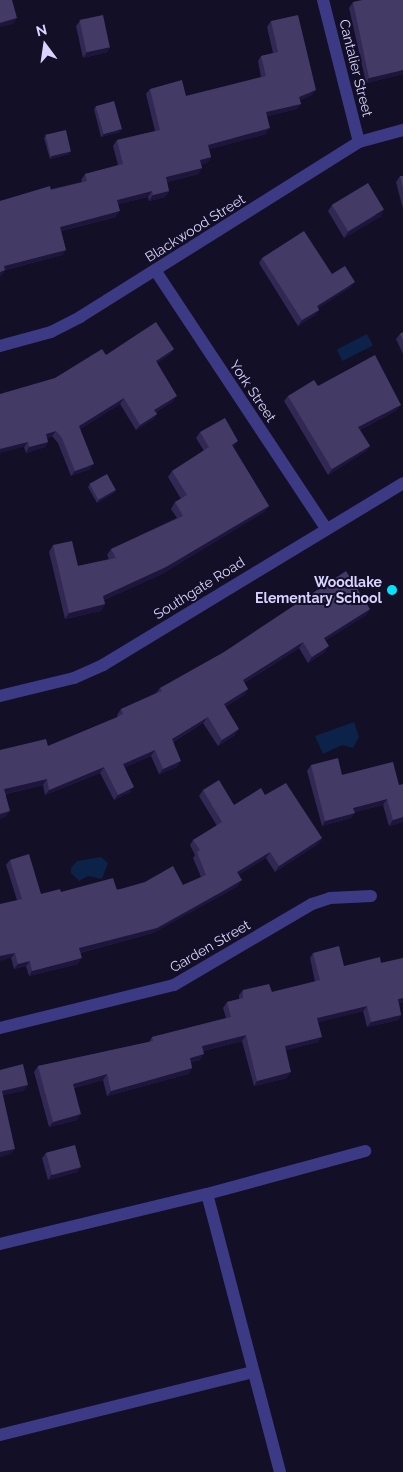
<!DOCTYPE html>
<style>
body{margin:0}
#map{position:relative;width:403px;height:1472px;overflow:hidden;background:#130f26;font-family:Raleway,sans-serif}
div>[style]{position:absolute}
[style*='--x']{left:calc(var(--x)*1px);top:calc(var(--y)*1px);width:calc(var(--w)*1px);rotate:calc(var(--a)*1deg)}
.water>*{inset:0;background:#0c2248;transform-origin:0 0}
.minor>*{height:12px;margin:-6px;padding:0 6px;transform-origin:6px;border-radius:6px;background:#3d3a85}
.wall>*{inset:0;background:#312854}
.shaded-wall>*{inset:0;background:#1d163a}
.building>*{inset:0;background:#433a66;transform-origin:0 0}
.dots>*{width:14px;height:14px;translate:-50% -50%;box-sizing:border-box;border:2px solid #130f26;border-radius:50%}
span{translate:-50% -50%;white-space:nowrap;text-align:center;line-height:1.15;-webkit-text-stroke:4px #130f26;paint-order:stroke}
.street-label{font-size:14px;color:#d9d4ff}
.poi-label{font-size:14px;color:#d9d4ff;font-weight:700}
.right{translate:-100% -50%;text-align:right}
.north{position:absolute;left:20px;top:20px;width:50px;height:50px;-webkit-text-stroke:4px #130f26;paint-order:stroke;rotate:346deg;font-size:14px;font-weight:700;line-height:20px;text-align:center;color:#d9d4ff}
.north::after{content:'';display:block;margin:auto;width:18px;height:22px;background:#d9d4ff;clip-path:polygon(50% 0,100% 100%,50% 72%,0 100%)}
</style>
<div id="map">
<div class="water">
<div style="left:367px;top:334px;width:13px;height:34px;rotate:63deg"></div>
<div style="clip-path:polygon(354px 722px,359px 737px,353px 748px,342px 745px,323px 754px,315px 736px)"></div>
<div style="clip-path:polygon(101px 857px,108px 863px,102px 879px,88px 876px,79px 881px,71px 873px,71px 868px,77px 861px)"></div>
</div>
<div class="minor">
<div style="--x:323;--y:0;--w:146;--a:75.8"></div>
<div style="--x:155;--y:270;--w:310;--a:56.5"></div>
<div style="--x:0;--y:346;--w:53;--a:-15.4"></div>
<div style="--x:51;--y:332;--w:33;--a:-27"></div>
<div style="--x:80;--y:317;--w:329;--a:-32.1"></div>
<div style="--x:359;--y:142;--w:46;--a:-15.3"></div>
<div style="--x:0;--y:696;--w:76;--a:-13.7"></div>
<div style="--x:74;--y:678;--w:32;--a:-24"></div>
<div style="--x:103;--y:665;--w:351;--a:-31.2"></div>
<div style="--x:0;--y:1028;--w:179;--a:-13.9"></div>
<div style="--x:174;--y:985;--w:160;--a:-30.4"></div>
<div style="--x:312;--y:904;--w:19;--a:-18"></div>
<div style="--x:330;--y:898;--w:41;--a:-2.8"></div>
<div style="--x:0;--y:1244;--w:213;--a:-13.6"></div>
<div style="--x:0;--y:1435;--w:261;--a:-14"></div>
<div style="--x:280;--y:1472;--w:287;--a:-104.7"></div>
<div style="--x:207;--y:1194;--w:164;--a:-15.2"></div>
</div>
<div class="wall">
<div style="clip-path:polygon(353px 2px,403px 74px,366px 83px,349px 8px)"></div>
<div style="clip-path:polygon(80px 21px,110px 47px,107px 52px,83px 58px,76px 26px)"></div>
<div style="clip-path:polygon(271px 21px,312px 95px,300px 100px,301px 104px,297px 109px,267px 116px,266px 134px,209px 149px,211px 157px,207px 163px,201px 164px,202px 168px,198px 174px,167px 182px,169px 191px,165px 197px,149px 201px,148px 197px,118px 204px,116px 217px,61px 231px,66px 250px,62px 255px,5px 270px,1px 276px,0 276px,0 201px,82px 182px,81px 180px,85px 174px,118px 165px,113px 146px,117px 140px,155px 131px,146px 94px,150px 89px,186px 96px,261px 77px,258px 61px,261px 56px,273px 53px,267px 27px)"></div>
<div style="clip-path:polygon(96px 106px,120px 132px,101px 137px,94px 109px)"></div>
<div style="clip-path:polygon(46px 135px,69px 154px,50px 159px,44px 138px)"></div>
<div style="clip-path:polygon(400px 176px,403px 176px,403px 209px,396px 182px)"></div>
<div style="clip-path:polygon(332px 205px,381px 216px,344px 238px,328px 211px)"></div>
<div style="clip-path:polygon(262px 258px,332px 274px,351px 287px,318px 308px,319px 310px,315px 315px,298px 326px,259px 263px)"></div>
<div style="clip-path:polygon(403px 332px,403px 354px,396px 339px,400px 334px)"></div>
<div style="clip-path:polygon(174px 349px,170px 354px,157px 363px,173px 401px,156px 412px,157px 414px,153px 419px,136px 430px,120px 404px,80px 429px,90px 469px,71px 476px,58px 443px,52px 436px,47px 438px,48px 442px,45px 447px,26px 453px,24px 447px,55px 378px,106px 355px)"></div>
<div style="clip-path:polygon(318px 386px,397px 410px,360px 430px,370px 446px,366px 451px,328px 475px,284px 401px,288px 396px)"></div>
<div style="clip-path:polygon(200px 432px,234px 447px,233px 447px,269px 506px,264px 512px,162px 574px,104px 600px,105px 604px,101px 611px,65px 619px,49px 552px,53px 545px,78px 566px,109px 559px,107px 555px,111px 549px,177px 518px,171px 509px,175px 502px,181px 499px,168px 477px,172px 471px,204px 451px,196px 438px)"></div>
<div style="clip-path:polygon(90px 484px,116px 490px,114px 493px,97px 503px,88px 487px)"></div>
<div style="clip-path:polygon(370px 609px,366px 615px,326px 640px,325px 652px,308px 663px,299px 648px,244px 683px,248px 689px,244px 695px,225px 707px,235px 735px,218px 746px,203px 723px,173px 742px,177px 767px,159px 774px,151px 756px,125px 767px,130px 792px,114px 800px,100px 773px,45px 795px,43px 785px,6px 794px,6px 817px,0 750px,48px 746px,118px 717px,117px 715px,121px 709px,156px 693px,160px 688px)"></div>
<div style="clip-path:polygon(393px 762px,403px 822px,389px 826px,383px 805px,354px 812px,351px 818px,322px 826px,307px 771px,311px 765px,342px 775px)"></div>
<div style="clip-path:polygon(203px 790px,234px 805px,265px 795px,322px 838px,318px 844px,275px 872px,266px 858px,238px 875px,238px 886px,153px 933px,80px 953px,78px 964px,29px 976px,26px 966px,14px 969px,11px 958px,17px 900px,6px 865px,10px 860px,41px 894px,183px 885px,201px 877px,193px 858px,195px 855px,190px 845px,193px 840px,217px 826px,199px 796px)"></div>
<div style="clip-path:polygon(313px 953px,344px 966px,381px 963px,403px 958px,403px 1002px,399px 1003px,401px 1015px,398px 1020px,367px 1027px,363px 1011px,318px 1022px,318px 1042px,286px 1050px,287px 1078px,254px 1086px,242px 1041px,203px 1051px,200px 1060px,191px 1062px,192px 1068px,188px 1074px,107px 1096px,103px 1080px,74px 1088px,77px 1120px,49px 1127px,34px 1072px,38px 1066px,149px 1042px,152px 1037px,226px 1018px,223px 1008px,227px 1002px,239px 999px,239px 995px,243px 990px,272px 992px,315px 982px,310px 958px)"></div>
<div style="clip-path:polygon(46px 1153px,77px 1172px,48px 1180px,42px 1158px)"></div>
</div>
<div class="shaded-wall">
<div style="clip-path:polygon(17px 18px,13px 24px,0 27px,0 23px)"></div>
<div style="clip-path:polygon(110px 47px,107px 52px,83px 58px,87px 52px)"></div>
<div style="clip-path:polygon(403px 70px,403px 74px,366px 83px,369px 78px)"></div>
<div style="clip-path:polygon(316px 90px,312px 95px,295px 102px,299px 97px)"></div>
<div style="clip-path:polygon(301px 104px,297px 109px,262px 118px,266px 112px)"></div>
<div style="clip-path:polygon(270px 128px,266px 134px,204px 151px,208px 145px)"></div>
<div style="clip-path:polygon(122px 129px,120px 132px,101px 137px,104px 134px)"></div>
<div style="clip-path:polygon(71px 151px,69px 154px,50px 159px,52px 156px)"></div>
<div style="clip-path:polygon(211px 157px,207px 163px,196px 166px,200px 160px)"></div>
<div style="clip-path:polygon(202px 168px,198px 174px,162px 183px,166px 177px)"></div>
<div style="clip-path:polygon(152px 191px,148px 197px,113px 205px,117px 200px)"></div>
<div style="clip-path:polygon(169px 191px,165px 197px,149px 201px,153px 195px)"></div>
<div style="clip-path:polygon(384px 210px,381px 216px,344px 238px,348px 232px)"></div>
<div style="clip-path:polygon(120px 211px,116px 217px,56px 232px,60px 227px)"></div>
<div style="clip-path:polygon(66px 250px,62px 255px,0 271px,4px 266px)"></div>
<div style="clip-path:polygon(5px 270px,1px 276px,0 276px,0 272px)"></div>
<div style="clip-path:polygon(355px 282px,351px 287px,313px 312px,317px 306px)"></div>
<div style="clip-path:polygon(319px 310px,315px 315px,298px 326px,302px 320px)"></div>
<div style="clip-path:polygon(174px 349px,170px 354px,152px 367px,156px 361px)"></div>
<div style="clip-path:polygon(177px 396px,173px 401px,150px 415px,154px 410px)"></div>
<div style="clip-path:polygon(124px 398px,120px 404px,75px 432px,79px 426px)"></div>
<div style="clip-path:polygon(401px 405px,397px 410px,354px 433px,358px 427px)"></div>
<div style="clip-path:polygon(157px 414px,153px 419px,136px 430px,140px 425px)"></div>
<div style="clip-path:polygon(56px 431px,52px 436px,43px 439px,46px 434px)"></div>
<div style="clip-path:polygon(238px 441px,234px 447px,228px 451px,232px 445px)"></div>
<div style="clip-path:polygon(28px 442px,24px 447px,0 453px,0 449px)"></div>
<div style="clip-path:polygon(48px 442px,45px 447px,26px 453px,29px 447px)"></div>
<div style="clip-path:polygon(370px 446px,366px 451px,328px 475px,332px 469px)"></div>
<div style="clip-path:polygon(94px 464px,90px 469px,71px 476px,75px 471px)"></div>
<div style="clip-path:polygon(116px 490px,114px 493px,97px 503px,99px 500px)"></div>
<div style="clip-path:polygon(269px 506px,264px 512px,162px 574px,99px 602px,103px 596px)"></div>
<div style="clip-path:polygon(105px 604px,101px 611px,65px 619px,69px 613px)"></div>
<div style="clip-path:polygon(370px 609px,366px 615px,320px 644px,324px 638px)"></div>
<div style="clip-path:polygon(303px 642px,299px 648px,239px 686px,243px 680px)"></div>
<div style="clip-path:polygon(329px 646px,325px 652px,308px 663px,312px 657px)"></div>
<div style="clip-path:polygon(248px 689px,244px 695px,220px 710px,224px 704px)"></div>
<div style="clip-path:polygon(208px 717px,203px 723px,167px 745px,172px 739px)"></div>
<div style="clip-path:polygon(239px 729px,235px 735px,218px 746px,222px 740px)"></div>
<div style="clip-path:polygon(155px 750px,151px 756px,119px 770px,123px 764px)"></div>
<div style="clip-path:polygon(181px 761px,177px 767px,159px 774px,163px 769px)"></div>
<div style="clip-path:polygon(104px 767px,100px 773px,45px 795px,49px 790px)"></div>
<div style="clip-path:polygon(47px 779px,43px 785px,0 795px,4px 789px)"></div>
<div style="clip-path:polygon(134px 787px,130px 792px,114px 800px,118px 795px)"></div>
<div style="clip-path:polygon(387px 799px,383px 805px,349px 813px,353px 808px)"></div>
<div style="clip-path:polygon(10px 811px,6px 817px,0 819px,0 814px)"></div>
<div style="clip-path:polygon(355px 813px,351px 818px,322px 826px,325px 821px)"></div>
<div style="clip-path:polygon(403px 817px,403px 822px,389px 826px,393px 820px)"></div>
<div style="clip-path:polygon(322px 838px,318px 844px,275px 872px,279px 866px)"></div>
<div style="clip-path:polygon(270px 852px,266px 858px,233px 878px,237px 872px)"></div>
<div style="clip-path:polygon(242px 880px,238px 886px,221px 896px,153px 933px,75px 954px,79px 948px)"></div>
<div style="clip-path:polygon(15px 953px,11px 958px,0 961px,0 956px)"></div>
<div style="clip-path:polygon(82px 958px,78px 964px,29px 976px,32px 971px)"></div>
<div style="clip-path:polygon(30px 961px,26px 966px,14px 969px,18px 964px)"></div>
<div style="clip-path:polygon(403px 998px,403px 1002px,394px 1004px,398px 999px)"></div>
<div style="clip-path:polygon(367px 1006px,363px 1011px,313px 1024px,317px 1018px)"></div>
<div style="clip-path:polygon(401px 1015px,398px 1020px,367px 1027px,371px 1022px)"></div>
<div style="clip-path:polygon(246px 1035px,242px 1041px,198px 1052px,202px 1046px)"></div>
<div style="clip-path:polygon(322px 1037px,318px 1042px,281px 1052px,285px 1046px)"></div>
<div style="clip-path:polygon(204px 1054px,200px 1060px,186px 1063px,190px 1058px)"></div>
<div style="clip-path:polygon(192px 1068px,188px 1074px,107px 1096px,111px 1091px)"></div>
<div style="clip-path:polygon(291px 1072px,287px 1078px,254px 1086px,257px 1081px)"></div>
<div style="clip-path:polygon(107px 1074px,103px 1080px,69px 1089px,73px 1084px)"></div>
<div style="clip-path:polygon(28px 1085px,24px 1091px,0 1096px,2px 1091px)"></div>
<div style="clip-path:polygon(81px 1114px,77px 1120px,49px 1127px,53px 1122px)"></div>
<div style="clip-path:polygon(15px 1149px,11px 1154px,0 1157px,0 1152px)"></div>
<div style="clip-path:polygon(81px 1167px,77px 1172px,48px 1180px,52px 1174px)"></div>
</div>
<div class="building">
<div style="clip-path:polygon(0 0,12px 0,17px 18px,0 23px)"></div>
<div style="clip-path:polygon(362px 0,403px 0,403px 70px,369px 78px,353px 2px)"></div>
<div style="left:103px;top:15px;width:33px;height:24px;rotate:78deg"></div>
<div style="clip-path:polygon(298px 15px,316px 90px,299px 97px,301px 104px,266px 112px,270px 128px,208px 145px,211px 157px,200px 160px,202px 168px,166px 177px,169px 191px,153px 195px,152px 191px,117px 200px,120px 211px,60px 227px,66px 250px,4px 266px,5px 270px,0 272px,0 201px,50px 186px,51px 190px,87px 181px,85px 174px,123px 164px,117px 140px,160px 130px,150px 89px,182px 80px,186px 96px,266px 76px,261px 56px,278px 52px,271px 21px)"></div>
<div style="left:114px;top:101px;width:29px;height:19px;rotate:74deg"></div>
<div style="left:66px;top:130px;width:22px;height:21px;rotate:77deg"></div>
<div style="clip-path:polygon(400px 176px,403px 176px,403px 188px)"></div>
<div style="left:368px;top:183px;width:31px;height:42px;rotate:59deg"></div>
<div style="clip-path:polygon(304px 231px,332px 274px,345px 266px,355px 282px,317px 306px,319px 310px,302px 320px,262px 258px)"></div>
<div style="clip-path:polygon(156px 322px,174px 349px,156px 361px,177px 396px,154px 410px,157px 414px,140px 425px,124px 398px,79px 426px,94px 464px,75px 471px,62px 438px,56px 431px,46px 434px,48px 442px,29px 447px,28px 442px,0 449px,0 394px,55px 378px,102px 349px,106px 355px)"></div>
<div style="clip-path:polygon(403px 332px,403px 340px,400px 334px)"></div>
<div style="clip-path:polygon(375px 355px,401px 405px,358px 427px,370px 446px,332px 469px,288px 396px,314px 380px,318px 386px)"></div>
<div style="clip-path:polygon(225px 418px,238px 441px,232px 445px,269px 506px,166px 567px,103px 596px,105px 604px,69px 613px,53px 545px,72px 541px,78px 566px,116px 558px,111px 549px,183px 516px,175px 502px,187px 495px,172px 471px,209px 447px,200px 432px)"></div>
<div style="left:107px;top:474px;width:18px;height:20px;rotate:61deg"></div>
<div style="clip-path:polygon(346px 571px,370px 609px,324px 638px,329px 646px,312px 657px,303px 642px,243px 680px,248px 689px,224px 704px,239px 729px,222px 740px,208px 717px,172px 739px,181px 761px,163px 769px,155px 750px,123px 764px,134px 787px,118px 795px,104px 767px,49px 790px,47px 779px,4px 789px,10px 811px,0 814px,0 750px,46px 739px,48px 746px,115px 718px,123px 714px,121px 709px,162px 691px,160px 688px,224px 652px)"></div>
<div style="clip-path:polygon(338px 758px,342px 775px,393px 762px,399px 785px,403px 784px,403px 817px,393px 820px,387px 799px,353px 808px,355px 813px,325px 821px,311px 765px)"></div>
<div style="clip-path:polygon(219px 780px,234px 805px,261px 788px,265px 795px,286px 783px,322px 838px,279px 866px,270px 852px,237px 872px,242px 880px,225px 890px,157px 928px,79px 948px,82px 958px,32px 971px,30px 961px,18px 964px,15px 953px,0 956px,0 904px,22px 899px,10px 860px,29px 854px,41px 894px,60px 889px,61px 892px,113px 878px,117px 890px,145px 882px,173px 866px,183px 885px,206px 875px,197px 852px,200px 850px,193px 840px,222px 822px,203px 790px)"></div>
<div style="clip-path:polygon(339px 946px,344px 966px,380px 957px,381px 963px,403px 958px,403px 998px,398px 999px,401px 1015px,371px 1022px,367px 1006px,317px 1018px,322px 1037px,285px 1046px,291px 1072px,257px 1081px,246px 1035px,202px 1046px,204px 1054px,190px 1058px,192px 1068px,111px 1091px,107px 1074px,73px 1084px,81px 1114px,53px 1122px,38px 1066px,153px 1041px,152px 1037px,231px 1017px,227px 1002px,243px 998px,243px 990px,269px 984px,272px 992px,320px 980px,313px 953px)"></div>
<div style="clip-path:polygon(23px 1064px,28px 1085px,2px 1091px,15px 1149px,0 1152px,0 1070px)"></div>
<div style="left:75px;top:1145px;width:23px;height:30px;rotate:75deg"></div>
</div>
<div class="dots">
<div style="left:392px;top:590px;background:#00e5ff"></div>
</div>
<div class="street-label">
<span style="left:356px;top:68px;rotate:76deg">Cantalier Street</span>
<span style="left:195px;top:228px;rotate:-32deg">Blackwood Street</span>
<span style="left:253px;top:391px;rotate:56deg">York Street</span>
<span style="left:199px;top:588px;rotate:-32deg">Southgate Road</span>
<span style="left:210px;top:946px;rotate:-30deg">Garden Street</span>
</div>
<div class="poi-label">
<span class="right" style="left:382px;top:590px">Woodlake<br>Elementary School</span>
</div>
<div class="north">N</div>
</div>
